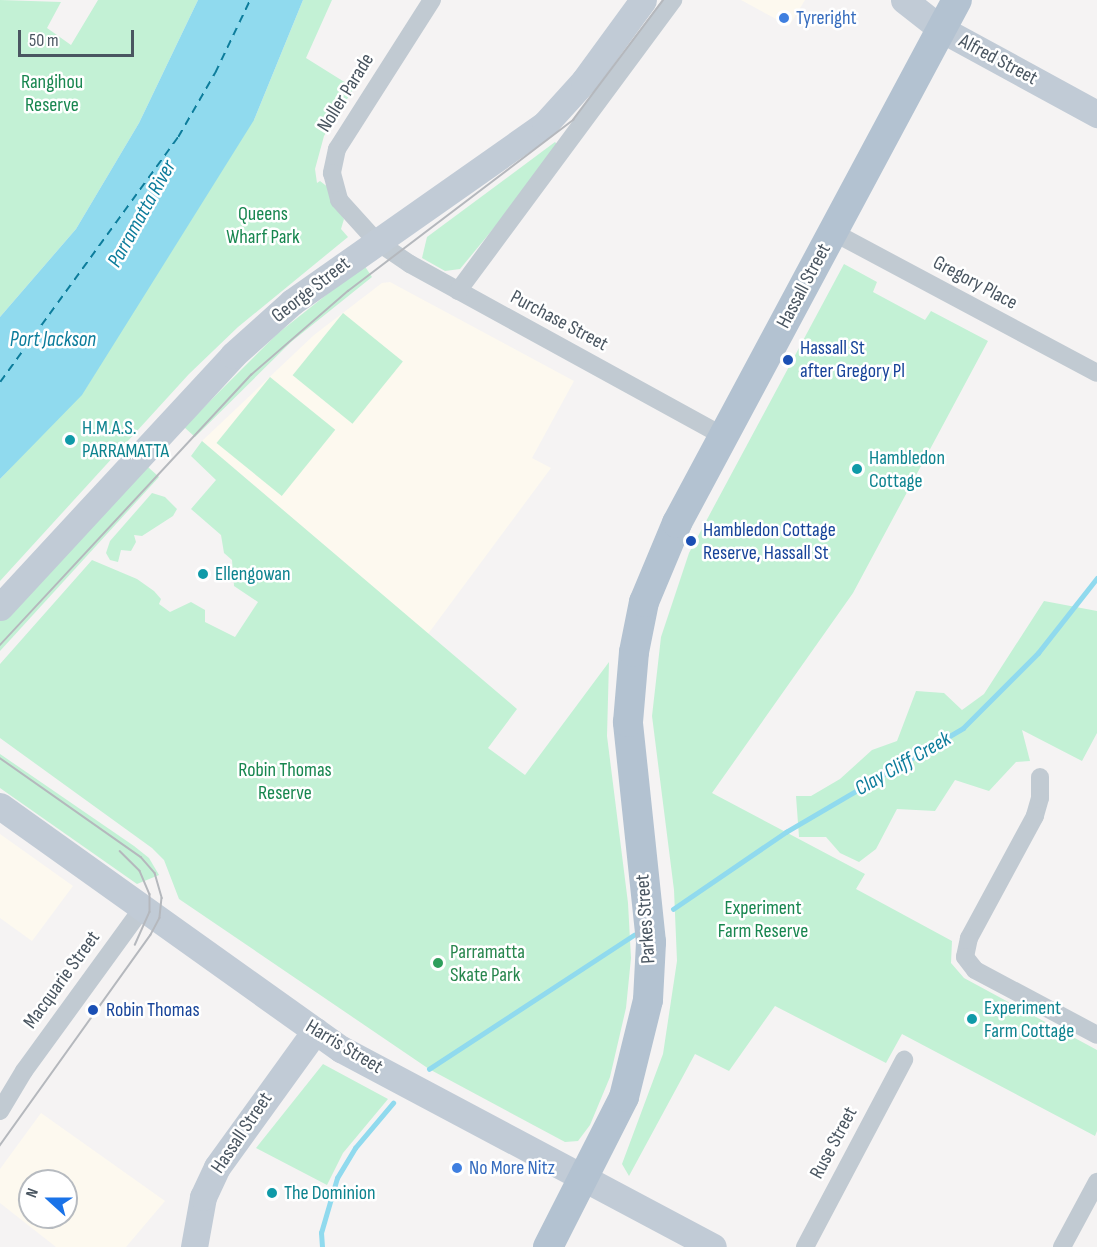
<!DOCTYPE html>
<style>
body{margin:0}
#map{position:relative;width:1097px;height:1247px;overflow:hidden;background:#f5f3f3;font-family:"Sofia Sans Condensed",sans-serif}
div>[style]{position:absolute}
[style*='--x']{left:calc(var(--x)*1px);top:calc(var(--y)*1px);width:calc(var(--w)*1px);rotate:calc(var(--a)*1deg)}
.commercial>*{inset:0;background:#fdf9ef}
.green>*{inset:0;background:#c3f1d5;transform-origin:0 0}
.water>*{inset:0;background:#90daee}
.stream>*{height:4.5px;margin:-2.25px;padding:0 2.25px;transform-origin:2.25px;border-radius:2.25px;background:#90daee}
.ferry>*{height:1.5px;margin-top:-0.75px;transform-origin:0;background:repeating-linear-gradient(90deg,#0c7c9b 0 8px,transparent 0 14px)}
.street>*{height:18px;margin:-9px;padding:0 9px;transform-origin:9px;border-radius:9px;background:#c1cad2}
.secondary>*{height:27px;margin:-13.5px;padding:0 13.5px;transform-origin:13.5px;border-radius:13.5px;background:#c1cbd6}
.primary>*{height:30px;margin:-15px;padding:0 15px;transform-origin:15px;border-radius:15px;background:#b3c2d1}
.tram>*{height:1.5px;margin:-0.75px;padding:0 0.75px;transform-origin:0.75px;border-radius:0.75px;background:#b5b8bd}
.dots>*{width:16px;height:16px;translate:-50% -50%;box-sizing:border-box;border:3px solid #fff;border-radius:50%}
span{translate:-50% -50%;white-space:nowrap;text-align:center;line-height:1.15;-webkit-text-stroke:5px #fff;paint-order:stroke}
.shop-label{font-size:20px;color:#366cbe}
.left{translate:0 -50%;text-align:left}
.street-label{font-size:20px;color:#4a5661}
.park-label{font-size:20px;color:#17864f}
.transit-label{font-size:20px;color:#164399}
.culture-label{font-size:20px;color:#0d838f}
.leisure-label{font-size:20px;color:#27864d}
.water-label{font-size:21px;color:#0c7c9b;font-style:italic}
.north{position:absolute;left:18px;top:1169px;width:60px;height:60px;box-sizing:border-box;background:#fff;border:2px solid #b7bbc0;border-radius:50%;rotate:291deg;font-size:16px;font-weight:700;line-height:24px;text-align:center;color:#4a5661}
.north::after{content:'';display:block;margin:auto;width:21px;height:27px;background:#1a73e8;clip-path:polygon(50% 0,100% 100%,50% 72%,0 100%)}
.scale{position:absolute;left:18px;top:30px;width:116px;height:27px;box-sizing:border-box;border:3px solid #4a5661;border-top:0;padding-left:8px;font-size:18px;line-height:21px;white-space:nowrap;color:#4a5661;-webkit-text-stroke:4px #fff;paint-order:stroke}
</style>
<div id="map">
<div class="commercial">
<div style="clip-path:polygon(741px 0,805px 0,789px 26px)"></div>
<div style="clip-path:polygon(390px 282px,574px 381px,532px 458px,551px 468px,428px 634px,202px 441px,314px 335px,382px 283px)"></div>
<div style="clip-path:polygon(0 834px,73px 886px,32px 941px,0 918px)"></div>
<div style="clip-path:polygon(evenodd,41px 1113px,165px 1201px,126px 1247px,56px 1247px,0 1203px,0 1169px,41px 1113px,30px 1181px,66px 1181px,66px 1217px,30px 1217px,30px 1181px)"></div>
</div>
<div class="green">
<div style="clip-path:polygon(0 0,61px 2px,47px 28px,71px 45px,98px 0,198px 0,139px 123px,76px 229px,0 317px)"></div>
<div style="clip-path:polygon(303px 0,332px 0,306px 58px,354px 88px,324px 136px,315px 169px,317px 183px,320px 181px,329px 188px,333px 204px,344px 219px,341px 229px,348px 237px,238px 327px,189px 374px,0 581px,0 479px,86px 388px,249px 120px,254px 120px)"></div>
<div style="clip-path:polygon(555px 142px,558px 145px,522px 194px,460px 269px,445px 271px,422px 258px,427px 237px)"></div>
<div style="clip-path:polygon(844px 264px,877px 282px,873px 292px,925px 320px,931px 311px,988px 341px,853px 593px,712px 793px,865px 874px,856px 889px,952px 941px,951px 963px,964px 978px,1097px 1050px,1097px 1131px,1095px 1136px,902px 1034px,886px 1063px,775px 1006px,729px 1071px,695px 1054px,629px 1176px,622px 1164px,663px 1054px,677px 961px,674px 890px,652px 716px,661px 637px,689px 553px)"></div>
<div style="clip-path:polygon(364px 265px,372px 277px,291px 342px,195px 437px,184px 427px,277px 334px)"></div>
<div style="left:343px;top:313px;width:77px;height:80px;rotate:39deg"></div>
<div style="left:270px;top:377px;width:84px;height:85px;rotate:39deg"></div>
<div style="clip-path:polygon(202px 441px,517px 709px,488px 748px,525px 775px,609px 662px,607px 736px,628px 903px,631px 958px,626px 1008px,610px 1077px,590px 1125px,578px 1141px,565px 1142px,429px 1069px,179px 899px,164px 860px,152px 848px,0 738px,0 664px,92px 560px,137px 579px,154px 591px,161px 599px,159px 604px,170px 612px,191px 602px,205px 610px,205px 622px,235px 637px,258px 602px,234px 586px,232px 560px,224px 553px,221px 535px,191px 509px,216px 480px,191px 456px)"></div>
<div style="clip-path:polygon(148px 467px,159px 477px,0 651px,0 621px,73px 540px)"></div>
<div style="clip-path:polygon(152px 493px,165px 497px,177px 509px,173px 516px,142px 536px,134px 535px,136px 542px,131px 551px,121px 550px,118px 562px,110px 560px,106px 553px,110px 541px)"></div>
<div style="clip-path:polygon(1044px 601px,1097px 611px,1097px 733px,1082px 761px,1022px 730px,1030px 761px,1016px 762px,989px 791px,955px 780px,935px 811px,897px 809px,876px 849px,859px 862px,840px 853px,826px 837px,799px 837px,796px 796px,811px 796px,840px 779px,872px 750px,897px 741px,916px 691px,944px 693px,962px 710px,984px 694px)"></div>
<div style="clip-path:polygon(0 754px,134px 846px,149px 858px,159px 875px,137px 884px,0 788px)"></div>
<div style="clip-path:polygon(323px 1064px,388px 1099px,343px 1153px,327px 1185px,256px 1148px)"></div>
</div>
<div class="water">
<div style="clip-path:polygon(198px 0,303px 0,254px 120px,154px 280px,82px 395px,0 479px,0 317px,76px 229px,139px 123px)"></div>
</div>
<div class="stream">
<div style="--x:673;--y:909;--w:137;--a:-34.3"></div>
<div style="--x:786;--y:832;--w:205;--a:-30.4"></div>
<div style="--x:963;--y:728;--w:106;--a:-45"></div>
<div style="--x:1038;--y:653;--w:95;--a:-51.8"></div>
<div style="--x:429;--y:1069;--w:245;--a:-33.2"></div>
<div style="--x:322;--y:1247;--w:14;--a:-94"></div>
<div style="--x:321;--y:1233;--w:57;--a:-73.8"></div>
<div style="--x:337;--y:1178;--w:35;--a:-59"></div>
<div style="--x:355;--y:1148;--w:59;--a:-49.8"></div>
</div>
<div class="ferry">
<div style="--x:0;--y:382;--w:303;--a:-54"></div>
<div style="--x:178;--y:137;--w:74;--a:-60"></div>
<div style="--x:215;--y:73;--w:81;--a:-64.4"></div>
</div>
<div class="street">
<div style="--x:432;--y:0;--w:177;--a:122.5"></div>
<div style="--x:337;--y:149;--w:25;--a:102"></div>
<div style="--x:332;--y:173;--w:28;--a:75"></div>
<div style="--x:339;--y:200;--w:55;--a:47.9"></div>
<div style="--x:376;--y:241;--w:41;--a:34.1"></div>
<div style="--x:410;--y:264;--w:357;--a:28.8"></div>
<div style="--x:833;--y:232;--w:299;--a:28.1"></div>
<div style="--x:458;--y:291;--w:362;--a:-53.5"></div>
<div style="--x:1040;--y:777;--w:21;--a:90"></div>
<div style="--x:1040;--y:798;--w:19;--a:106"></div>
<div style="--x:1035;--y:816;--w:139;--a:118.4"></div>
<div style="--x:969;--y:938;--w:19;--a:102"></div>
<div style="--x:965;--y:957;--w:16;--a:52"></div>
<div style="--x:975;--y:970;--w:138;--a:28"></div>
<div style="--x:0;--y:1111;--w:47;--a:-59"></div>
<div style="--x:24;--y:1071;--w:203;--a:-54"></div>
<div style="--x:805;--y:1247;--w:212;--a:-62.1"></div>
<div style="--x:1062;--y:1247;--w:74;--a:-61.7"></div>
</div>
<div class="secondary">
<div style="--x:904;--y:0;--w:47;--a:38.1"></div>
<div style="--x:941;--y:29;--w:178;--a:28.6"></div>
<div style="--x:0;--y:607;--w:343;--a:-47.2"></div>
<div style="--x:233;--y:355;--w:79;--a:-41.9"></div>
<div style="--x:292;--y:302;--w:309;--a:-35.1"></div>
<div style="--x:545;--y:124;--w:58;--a:-47.8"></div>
<div style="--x:584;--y:81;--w:100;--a:-53.9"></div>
<div style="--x:0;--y:806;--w:419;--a:35.5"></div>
<div style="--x:341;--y:1049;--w:421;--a:28"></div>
<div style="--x:194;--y:1247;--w:51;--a:-79.8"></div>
<div style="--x:203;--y:1197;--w:33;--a:-65"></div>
<div style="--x:217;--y:1167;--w:168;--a:-54.2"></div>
</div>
<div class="primary">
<div style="--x:548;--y:1247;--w:168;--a:-63.1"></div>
<div style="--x:624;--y:1097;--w:100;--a:-76.1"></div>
<div style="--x:648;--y:1000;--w:58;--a:-87"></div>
<div style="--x:651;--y:942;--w:221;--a:-96"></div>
<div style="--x:628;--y:722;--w:70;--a:-85.1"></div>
<div style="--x:634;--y:652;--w:51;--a:-78.7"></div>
<div style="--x:644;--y:602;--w:86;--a:-67.3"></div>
<div style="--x:677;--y:523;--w:593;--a:-61.84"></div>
</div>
<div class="tram">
<div style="--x:0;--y:645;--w:369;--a:-47.1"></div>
<div style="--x:251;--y:375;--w:128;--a:-40.9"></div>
<div style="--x:348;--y:291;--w:283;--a:-37.2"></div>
<div style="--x:573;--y:120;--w:150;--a:-53.1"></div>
<div style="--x:0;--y:758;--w:172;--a:35.1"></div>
<div style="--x:141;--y:857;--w:21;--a:49"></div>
<div style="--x:155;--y:873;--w:26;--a:74"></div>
<div style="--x:162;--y:898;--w:20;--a:96"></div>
<div style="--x:160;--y:918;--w:19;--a:118"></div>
<div style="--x:151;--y:935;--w:259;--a:125.6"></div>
<div style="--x:120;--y:851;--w:28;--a:45"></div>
<div style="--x:140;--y:871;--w:25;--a:67"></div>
<div style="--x:150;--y:894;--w:18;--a:90"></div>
<div style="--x:150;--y:912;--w:36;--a:114"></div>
</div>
<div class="dots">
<div style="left:784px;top:18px;background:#3f7fe0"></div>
<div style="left:788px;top:360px;background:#1a4fb4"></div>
<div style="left:70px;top:440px;background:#0f9aa8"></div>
<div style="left:857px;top:469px;background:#0f9aa8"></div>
<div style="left:691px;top:541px;background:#1a4fb4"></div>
<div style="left:203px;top:574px;background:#0f9aa8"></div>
<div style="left:438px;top:963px;background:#2e9e5b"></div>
<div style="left:93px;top:1010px;background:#1a4fb4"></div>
<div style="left:972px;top:1019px;background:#0f9aa8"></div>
<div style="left:457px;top:1168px;background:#3f7fe0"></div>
<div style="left:272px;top:1193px;background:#0f9aa8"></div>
</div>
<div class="shop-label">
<span class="left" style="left:796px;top:18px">Tyreright</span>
<span class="left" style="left:469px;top:1168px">No More Nitz</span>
</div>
<div class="street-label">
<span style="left:998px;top:60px;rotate:28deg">Alfred Street</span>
<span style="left:346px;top:93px;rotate:-58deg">Noller Parade</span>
<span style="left:975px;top:283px;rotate:28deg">Gregory Place</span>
<span style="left:804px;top:286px;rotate:-62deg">Hassall Street</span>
<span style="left:311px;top:290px;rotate:-38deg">George Street</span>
<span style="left:559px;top:321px;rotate:28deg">Purchase Street</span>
<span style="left:646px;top:919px;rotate:-94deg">Parkes Street</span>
<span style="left:62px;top:980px;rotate:-54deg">Macquarie Street</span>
<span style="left:344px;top:1047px;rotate:31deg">Harris Street</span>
<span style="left:242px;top:1133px;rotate:-56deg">Hassall Street</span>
<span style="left:834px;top:1143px;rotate:-62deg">Ruse Street</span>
</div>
<div class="park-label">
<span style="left:52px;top:94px">Rangihou<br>Reserve</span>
<span style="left:263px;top:226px">Queens<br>Wharf Park</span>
<span style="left:285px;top:782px">Robin Thomas<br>Reserve</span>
<span style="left:763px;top:920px">Experiment<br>Farm Reserve</span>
</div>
<div class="transit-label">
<span class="left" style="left:800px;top:360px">Hassall St<br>after Gregory Pl</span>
<span class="left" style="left:703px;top:542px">Hambledon Cottage<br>Reserve, Hassall St</span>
<span class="left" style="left:106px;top:1010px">Robin Thomas</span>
</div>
<div class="culture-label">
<span class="left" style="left:82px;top:440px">H.M.A.S.<br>PARRAMATTA</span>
<span class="left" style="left:869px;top:470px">Hambledon<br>Cottage</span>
<span class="left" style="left:215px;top:574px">Ellengowan</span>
<span class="left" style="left:984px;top:1020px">Experiment<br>Farm Cottage</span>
<span class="left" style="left:284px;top:1193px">The Dominion</span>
</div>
<div class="leisure-label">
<span class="left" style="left:450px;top:964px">Parramatta<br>Skate Park</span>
</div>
<div class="water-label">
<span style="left:142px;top:214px;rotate:-61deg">Parramatta River</span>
<span style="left:53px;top:340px">Port Jackson</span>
<span style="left:903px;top:764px;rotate:-30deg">Clay Cliff Creek</span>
</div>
<div class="north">N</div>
<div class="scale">50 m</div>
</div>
